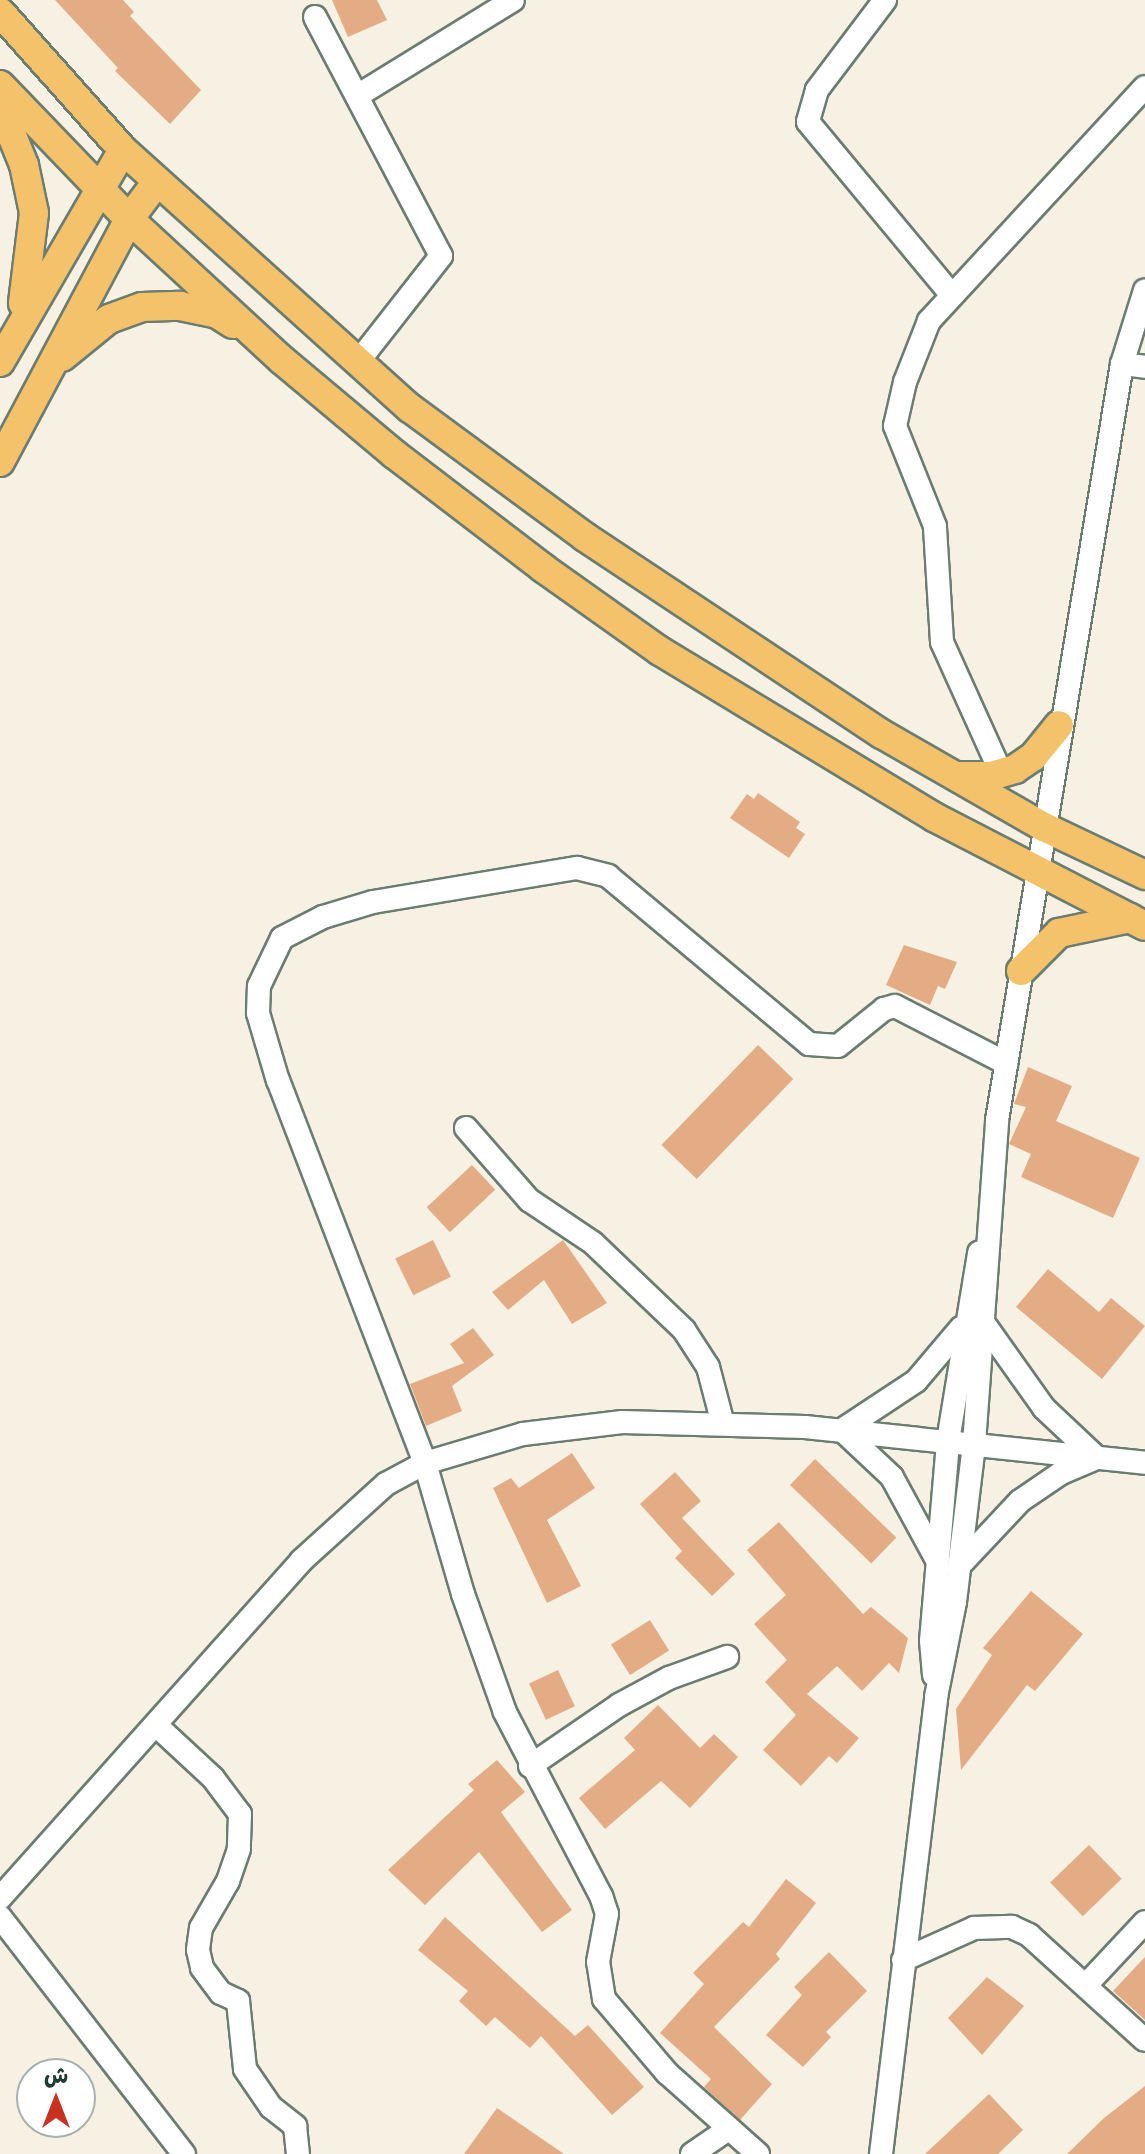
<!DOCTYPE html>
<meta charset="utf-8">
<style>
body{margin:0}
#map{position:relative;width:1145px;height:2154px;overflow:hidden;background:#f7f1e3;font-family:Pangolin,"Playpen Sans Arabic",sans-serif}
div>[style]{position:absolute}
[style*='--x']{left:calc(var(--x)*1px);top:calc(var(--y)*1px);width:calc(var(--w)*1px);rotate:calc(var(--a)*1deg)}
.building>*{inset:0;background:#e3ac85;transform-origin:0 0}
.roads{filter:drop-shadow(2px 0 #6b7c71) drop-shadow(-2px 0 #6b7c71) drop-shadow(0 2px #6b7c71) drop-shadow(0 -2px #6b7c71)}
.minor>*{height:22px;margin:-11px;padding:0 11px;transform-origin:11px;border-radius:11px;background:#fff}
.major>*{height:28px;margin:-14px;padding:0 14px;transform-origin:14px;border-radius:14px;background:#f4c26a}
span{translate:-50% -50%;white-space:nowrap;text-align:center;line-height:1.15;-webkit-text-stroke:6px #fff;paint-order:stroke}
.north{position:absolute;left:16px;top:2058px;width:80px;height:80px;box-sizing:border-box;background:#fff;border:2px solid #a5b1ae;border-radius:50%;rotate:0deg;font-size:22px;font-weight:700;line-height:32px;text-align:center;color:#1f3d34}
.north::after{content:'';display:block;margin:auto;width:28px;height:36px;background:#c8321e;clip-path:polygon(50% 0,100% 100%,50% 72%,0 100%)}
</style>
<div id="map">
<div class="building">
<div style="clip-path:polygon(55px 0,123px 0,134px 12px,130px 16px,201px 90px,170px 124px,115px 71px,118px 68px)"></div>
<div style="clip-path:polygon(332px 0,377px 0,387px 20px,348px 37px)"></div>
<div style="clip-path:polygon(758px 793px,800px 822px,796px 828px,805px 834px,789px 858px,730px 818px,747px 794px,754px 799px)"></div>
<div style="clip-path:polygon(904px 945px,957px 962px,945px 989px,938px 986px,930px 1005px,886px 985px)"></div>
<div style="left:758px;top:1045px;width:49px;height:139px;rotate:44deg"></div>
<div style="clip-path:polygon(1028px 1067px,1072px 1086px,1056px 1121px,1140px 1158px,1113px 1218px,1021px 1177px,1031px 1154px,1009px 1144px,1026px 1107px,1014px 1104px)"></div>
<div style="left:472px;top:1165px;width:34px;height:62px;rotate:47deg"></div>
<div style="left:433px;top:1240px;width:41px;height:42px;rotate:64deg"></div>
<div style="clip-path:polygon(563px 1240px,607px 1303px,572px 1324px,544px 1280px,508px 1310px,492px 1292px)"></div>
<div style="clip-path:polygon(1048px 1269px,1099px 1312px,1111px 1298px,1145px 1326px,1102px 1379px,1016px 1307px)"></div>
<div style="clip-path:polygon(473px 1328px,494px 1355px,452px 1386px,462px 1411px,426px 1426px,410px 1384px,464px 1363px,450px 1344px)"></div>
<div style="clip-path:polygon(572px 1453px,595px 1488px,547px 1520px,581px 1586px,547px 1603px,493px 1488px,511px 1478px,519px 1488px)"></div>
<div style="left:815px;top:1459px;width:113px;height:36px;rotate:44deg"></div>
<div style="clip-path:polygon(675px 1472px,701px 1501px,682px 1518px,735px 1574px,712px 1596px,675px 1558px,682px 1551px,640px 1504px)"></div>
<div style="clip-path:polygon(779px 1522px,863px 1614px,871px 1607px,908px 1638px,899px 1673px,889px 1663px,862px 1691px,837px 1666px,807px 1694px,859px 1738px,837px 1763px,829px 1756px,801px 1786px,763px 1750px,796px 1715px,765px 1682px,787px 1660px,754px 1624px,786px 1595px,747px 1550px)"></div>
<div style="clip-path:polygon(1031px 1591px,1083px 1634px,1035px 1691px,1027px 1685px,961px 1770px,956px 1709px,992px 1655px,983px 1648px)"></div>
<div style="left:650px;top:1620px;width:36px;height:46px;rotate:58deg"></div>
<div style="left:558px;top:1670px;width:40px;height:32px;rotate:65deg"></div>
<div style="clip-path:polygon(658px 1705px,700px 1748px,714px 1734px,738px 1757px,690px 1808px,661px 1781px,605px 1829px,579px 1798px,635px 1750px,624px 1738px)"></div>
<div style="clip-path:polygon(497px 1760px,525px 1792px,501px 1812px,572px 1910px,542px 1932px,479px 1852px,425px 1905px,388px 1870px,474px 1790px,468px 1784px)"></div>
<div style="left:1089px;top:1845px;width:47px;height:54px;rotate:46deg"></div>
<div style="clip-path:polygon(786px 1879px,816px 1903px,776px 1954px,780px 1959px,714px 2027px,772px 2084px,740px 2120px,704px 2087px,711px 2079px,660px 2033px,704px 1984px,693px 1973px,743px 1922px,749px 1927px)"></div>
<div style="clip-path:polygon(445px 1917px,575px 2036px,588px 2025px,644px 2087px,612px 2115px,541px 2036px,530px 2048px,495px 2017px,486px 2026px,459px 2001px,468px 1991px,418px 1950px)"></div>
<div style="clip-path:polygon(829px 1952px,867px 1991px,826px 2032px,831px 2037px,803px 2067px,766px 2035px,802px 1995px,794px 1987px)"></div>
<div style="clip-path:polygon(1145px 1957px,1145px 2020px,1113px 1991px)"></div>
<div style="clip-path:polygon(987px 1977px,1024px 2006px,982px 2055px,948px 2018px)"></div>
<div style="clip-path:polygon(1145px 2086px,1145px 2154px,1067px 2154px,1104px 2118px)"></div>
<div style="clip-path:polygon(989px 2094px,1023px 2130px,998px 2154px,925px 2154px)"></div>
<div style="clip-path:polygon(497px 2108px,564px 2154px,464px 2154px)"></div>
</div>
<div class="roads">
<div class="minor">
<div style="--x:885;--y:0;--w:113;--a:127.1"></div>
<div style="--x:817;--y:90;--w:33;--a:106"></div>
<div style="--x:808;--y:122;--w:224;--a:50.3"></div>
<div style="--x:315;--y:17;--w:270;--a:62.2"></div>
<div style="--x:441;--y:256;--w:135;--a:128.1"></div>
<div style="--x:357;--y:96;--w:183;--a:-31.6"></div>
<div style="--x:1122;--y:364;--w:23;--a:7"></div>
<div style="--x:1002;--y:775;--w:146;--a:-114.3"></div>
<div style="--x:942;--y:642;--w:116;--a:-93.5"></div>
<div style="--x:935;--y:526;--w:108;--a:-111.8"></div>
<div style="--x:895;--y:426;--w:45;--a:-77.2"></div>
<div style="--x:905;--y:382;--w:66;--a:-68.5"></div>
<div style="--x:929;--y:321;--w:318;--a:-47.3"></div>
<div style="--x:466;--y:1128;--w:96;--a:48.8"></div>
<div style="--x:529;--y:1200;--w:77;--a:33.9"></div>
<div style="--x:593;--y:1243;--w:126;--a:43.7"></div>
<div style="--x:684;--y:1330;--w:44;--a:57"></div>
<div style="--x:708;--y:1367;--w:59;--a:75.3"></div>
<div style="--x:937;--y:1560;--w:94;--a:-118.5"></div>
<div style="--x:892;--y:1477;--w:69;--a:-136.8"></div>
<div style="--x:842;--y:1430;--w:89;--a:-33.5"></div>
<div style="--x:916;--y:1381;--w:70;--a:-49.7"></div>
<div style="--x:959;--y:1566;--w:89;--a:-46.8"></div>
<div style="--x:1020;--y:1501;--w:50;--a:-34.3"></div>
<div style="--x:1061;--y:1473;--w:39;--a:-23"></div>
<div style="--x:1097;--y:1458;--w:73;--a:-136.7"></div>
<div style="--x:1044;--y:1408;--w:102;--a:-125.4"></div>
<div style="--x:934;--y:1675;--w:34;--a:-95"></div>
<div style="--x:931;--y:1641;--w:201;--a:-85.1"></div>
<div style="--x:948;--y:1441;--w:191;--a:-80.6"></div>
<div style="--x:158;--y:1727;--w:75;--a:42.8"></div>
<div style="--x:213;--y:1778;--w:45;--a:53.1"></div>
<div style="--x:240;--y:1814;--w:35;--a:92"></div>
<div style="--x:239;--y:1849;--w:34;--a:109"></div>
<div style="--x:228;--y:1881;--w:54;--a:119.9"></div>
<div style="--x:201;--y:1928;--w:22;--a:98"></div>
<div style="--x:198;--y:1950;--w:18;--a:77"></div>
<div style="--x:202;--y:1968;--w:31;--a:53"></div>
<div style="--x:221;--y:1993;--w:19;--a:25"></div>
<div style="--x:238;--y:2001;--w:68;--a:84.1"></div>
<div style="--x:245;--y:2069;--w:46;--a:55.6"></div>
<div style="--x:271;--y:2107;--w:31;--a:38"></div>
<div style="--x:295;--y:2126;--w:28;--a:84"></div>
<div style="--x:530;--y:1766;--w:108;--a:-34.4"></div>
<div style="--x:619;--y:1705;--w:57;--a:-28.4"></div>
<div style="--x:669;--y:1678;--w:62;--a:-19.9"></div>
<div style="--x:0;--y:1898;--w:452;--a:-48.2"></div>
<div style="--x:301;--y:1561;--w:115;--a:-42.2"></div>
<div style="--x:386;--y:1484;--w:44;--a:-28.3"></div>
<div style="--x:425;--y:1463;--w:102;--a:-16.5"></div>
<div style="--x:523;--y:1434;--w:100;--a:-6.9"></div>
<div style="--x:622;--y:1422;--w:183;--a:1.6"></div>
<div style="--x:805;--y:1427;--w:342;--a:6"></div>
<div style="--x:0;--y:1917;--w:300;--a:52.2"></div>
<div style="--x:903;--y:1960;--w:78;--a:-24.3"></div>
<div style="--x:974;--y:1928;--w:38;--a:-2"></div>
<div style="--x:1012;--y:1927;--w:19;--a:25"></div>
<div style="--x:1029;--y:1935;--w:156;--a:42.2"></div>
<div style="--x:1086;--y:1985;--w:86;--a:-46.9"></div>
<div style="--x:692;--y:2154;--w:42;--a:-34.4"></div>
<div style="--x:758;--y:2154;--w:122;--a:-138.3"></div>
<div style="--x:667;--y:2073;--w:97;--a:-130.4"></div>
<div style="--x:604;--y:1999;--w:37;--a:-99"></div>
<div style="--x:598;--y:1962;--w:49;--a:-79.4"></div>
<div style="--x:607;--y:1914;--w:19;--a:-108"></div>
<div style="--x:601;--y:1896;--w:208;--a:-117.6"></div>
<div style="--x:505;--y:1712;--w:125;--a:-109.6"></div>
<div style="--x:463;--y:1594;--w:136;--a:-106.2"></div>
<div style="--x:425;--y:1463;--w:409;--a:-111"></div>
<div style="--x:278;--y:1081;--w:71;--a:-106.4"></div>
<div style="--x:258;--y:1013;--w:27;--a:-88"></div>
<div style="--x:259;--y:986;--w:53;--a:-64.4"></div>
<div style="--x:282;--y:938;--w:46;--a:-27.1"></div>
<div style="--x:323;--y:917;--w:52;--a:-16.7"></div>
<div style="--x:373;--y:902;--w:207;--a:-9.5"></div>
<div style="--x:577;--y:868;--w:32;--a:14"></div>
<div style="--x:608;--y:876;--w:262;--a:39.9"></div>
<div style="--x:809;--y:1044;--w:29;--a:4"></div>
<div style="--x:838;--y:1046;--w:59;--a:-38.8"></div>
<div style="--x:884;--y:1009;--w:11;--a:-15"></div>
<div style="--x:895;--y:1006;--w:125;--a:27.2"></div>
<div style="--x:881;--y:2154;--w:460;--a:-83.1"></div>
<div style="--x:936;--y:1697;--w:97;--a:-78.7"></div>
<div style="--x:955;--y:1602;--w:159;--a:-83.1"></div>
<div style="--x:974;--y:1444;--w:325;--a:-85.9"></div>
<div style="--x:997;--y:1120;--w:766;--a:-80.61"></div>
<div style="--x:1122;--y:364;--w:77;--a:-72.7"></div>
</div>
<div class="major">
<div style="--x:0;--y:12;--w:185;--a:48.3"></div>
<div style="--x:123;--y:150;--w:386;--a:42"></div>
<div style="--x:410;--y:408;--w:217;--a:36.4"></div>
<div style="--x:585;--y:537;--w:356;--a:33.6"></div>
<div style="--x:882;--y:734;--w:187;--a:29.9"></div>
<div style="--x:1044;--y:827;--w:112;--a:25.4"></div>
<div style="--x:0;--y:85;--w:186;--a:46.1"></div>
<div style="--x:129;--y:219;--w:208;--a:42.7"></div>
<div style="--x:282;--y:360;--w:146;--a:40"></div>
<div style="--x:394;--y:454;--w:188;--a:37.4"></div>
<div style="--x:543;--y:568;--w:143;--a:35.4"></div>
<div style="--x:660;--y:651;--w:320;--a:31.2"></div>
<div style="--x:934;--y:817;--w:237;--a:27.3"></div>
<div style="--x:0;--y:106;--w:64;--a:67.9"></div>
<div style="--x:24;--y:165;--w:49;--a:78.2"></div>
<div style="--x:34;--y:213;--w:91;--a:97"></div>
<div style="--x:62;--y:357;--w:60;--a:-39"></div>
<div style="--x:109;--y:319;--w:35;--a:-20"></div>
<div style="--x:142;--y:307;--w:38;--a:-2"></div>
<div style="--x:180;--y:306;--w:38;--a:12"></div>
<div style="--x:217;--y:314;--w:19;--a:32"></div>
<div style="--x:0;--y:362;--w:245;--a:-59.9"></div>
<div style="--x:0;--y:462;--w:275;--a:-62"></div>
<div style="--x:129;--y:219;--w:46;--a:-52.9"></div>
<div style="--x:960;--y:776;--w:31;--a:0"></div>
<div style="--x:991;--y:776;--w:25;--a:-16"></div>
<div style="--x:1015;--y:769;--w:22;--a:-34"></div>
<div style="--x:1033;--y:757;--w:41;--a:-50.9"></div>
<div style="--x:1021;--y:971;--w:54;--a:-45"></div>
<div style="--x:1059;--y:933;--w:73;--a:-11.9"></div>
</div>
</div>
<div class="north">ش</div>
</div>
